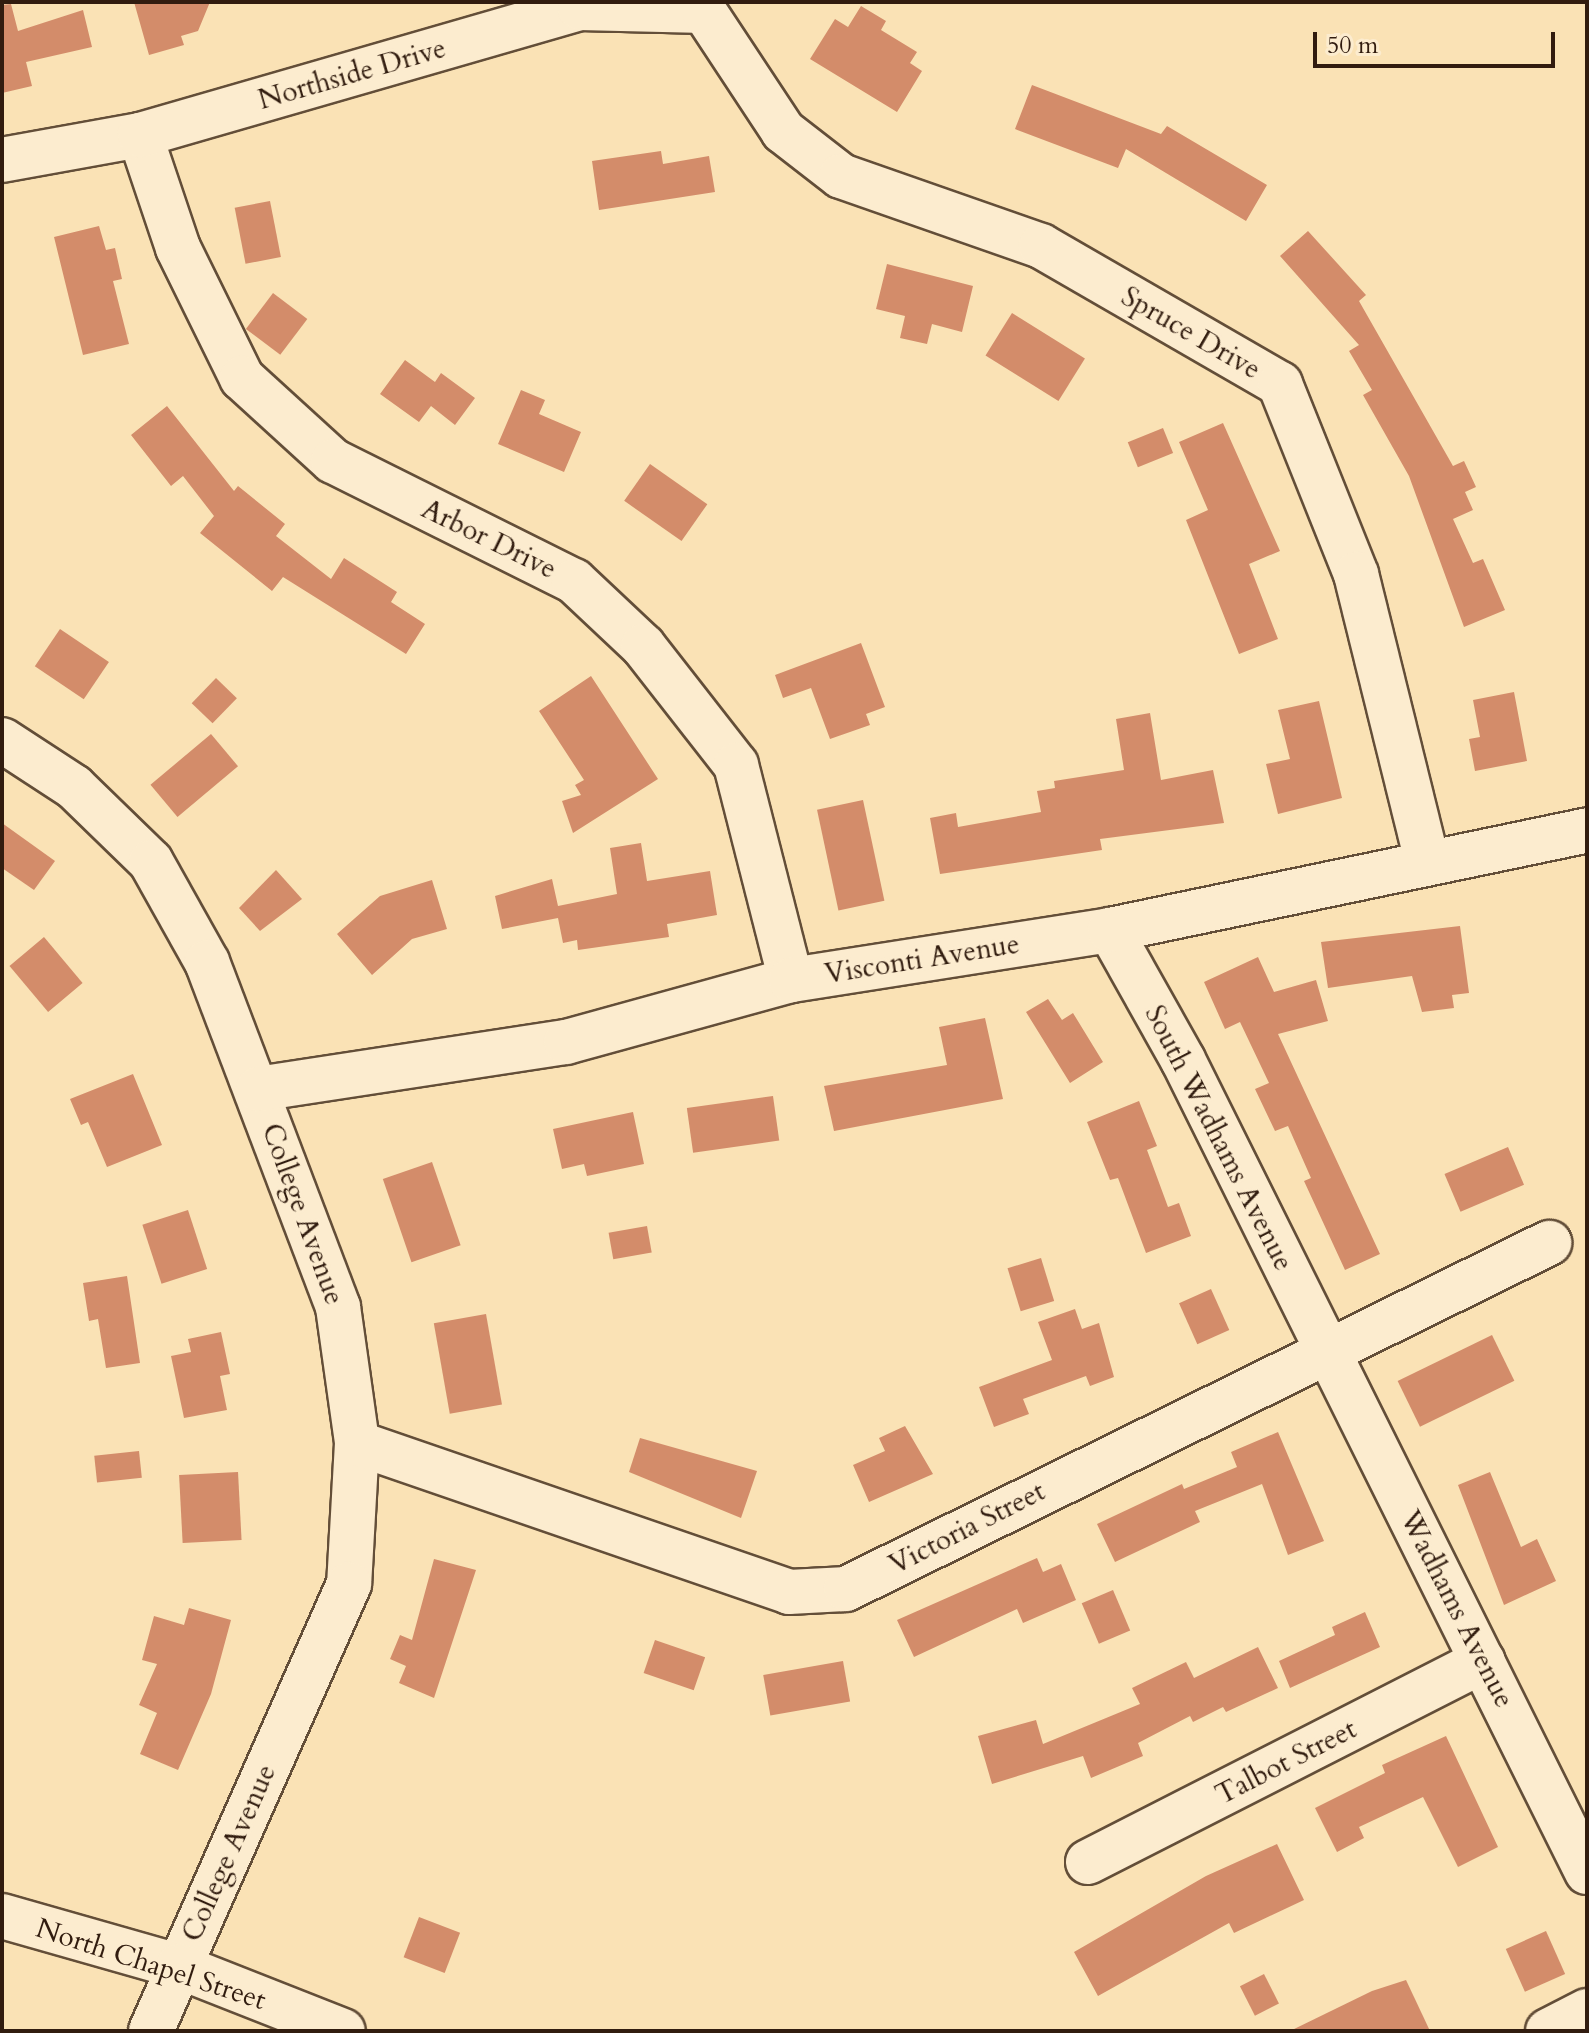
<!DOCTYPE html>
<style>
body{margin:0}
#map{position:relative;width:1589px;height:2033px;overflow:hidden;background:#fae2b5;font-family:Cardo,serif}
div>[style]{position:absolute}
[style*='--x']{left:calc(var(--x)*1px);top:calc(var(--y)*1px);width:calc(var(--w)*1px);rotate:calc(var(--a)*1deg)}
.building>*{inset:0;background:#d38c6a;transform-origin:0 0}
.roads{filter:drop-shadow(2px 0 #634e38) drop-shadow(-2px 0 #634e38) drop-shadow(0 2px #634e38) drop-shadow(0 -2px #634e38)}
.minor>*{height:44px;margin:-22px;padding:0 22px;transform-origin:22px;border-radius:22px;background:#fceccf}
span{translate:-50% -50%;white-space:nowrap;text-align:center;line-height:1.15;-webkit-text-stroke:6px #fceccf;paint-order:stroke}
.street-label{font-size:28px;color:#311c0f}
.frame{position:absolute;inset:0;border:4px solid #311c0f;pointer-events:none}
.scale{position:absolute;left:1313px;top:32px;width:242px;height:36px;box-sizing:border-box;border:4px solid #311c0f;border-top:0;padding-left:10px;font-size:24px;line-height:28px;white-space:nowrap;color:#311c0f;-webkit-text-stroke:6px #fceccf;paint-order:stroke}
</style>
<div id="map">
<div class="building">
<div style="clip-path:polygon(134px 2px,210px 2px,198px 31px,181px 36px,184px 45px,149px 55px)"></div>
<div style="clip-path:polygon(11px 4px,18px 31px,83px 10px,92px 47px,26px 62px,32px 86px,2px 93px,2px 5px)"></div>
<div style="clip-path:polygon(861px 6px,886px 21px,881px 30px,917px 52px,910px 63px,922px 71px,897px 112px,810px 59px,835px 19px,848px 27px)"></div>
<div style="clip-path:polygon(1032px 85px,1161px 134px,1167px 126px,1267px 185px,1246px 221px,1126px 149px,1118px 168px,1015px 129px)"></div>
<div style="clip-path:polygon(661px 151px,663px 164px,709px 156px,715px 192px,599px 210px,592px 161px)"></div>
<div style="left:270px;top:201px;width:57px;height:36px;rotate:79deg"></div>
<div style="clip-path:polygon(99px 226px,106px 250px,115px 248px,122px 279px,113px 281px,129px 344px,83px 355px,54px 237px)"></div>
<div style="clip-path:polygon(1308px 231px,1366px 295px,1359px 301px,1453px 466px,1464px 461px,1476px 487px,1465px 492px,1473px 510px,1453px 519px,1473px 563px,1483px 559px,1505px 610px,1464px 627px,1409px 476px,1363px 395px,1372px 390px,1349px 351px,1359px 345px,1280px 256px)"></div>
<div style="clip-path:polygon(887px 264px,973px 286px,962px 332px,932px 324px,927px 344px,900px 338px,905px 316px,876px 309px)"></div>
<div style="left:273px;top:293px;width:43px;height:45px;rotate:37deg"></div>
<div style="left:1012px;top:313px;width:86px;height:50px;rotate:32deg"></div>
<div style="clip-path:polygon(405px 360px,435px 382px,441px 373px,475px 398px,455px 425px,431px 406px,419px 422px,380px 394px)"></div>
<div style="clip-path:polygon(521px 390px,545px 400px,539px 414px,581px 432px,564px 472px,498px 444px)"></div>
<div style="clip-path:polygon(167px 406px,234px 491px,238px 486px,285px 524px,276px 536px,331px 579px,344px 558px,397px 592px,391px 602px,425px 624px,406px 654px,283px 577px,272px 591px,200px 533px,214px 516px,183px 476px,171px 486px,131px 435px)"></div>
<div style="clip-path:polygon(1223px 423px,1280px 551px,1249px 564px,1278px 639px,1239px 654px,1186px 520px,1208px 510px,1179px 442px)"></div>
<div style="left:1163px;top:428px;width:27px;height:38px;rotate:68deg"></div>
<div style="left:650px;top:464px;width:70px;height:45px;rotate:35deg"></div>
<div style="left:60px;top:629px;width:59px;height:45px;rotate:34deg"></div>
<div style="clip-path:polygon(861px 643px,885px 707px,866px 714px,870px 725px,830px 739px,811px 688px,783px 698px,775px 675px)"></div>
<div style="clip-path:polygon(591px 676px,658px 779px,573px 833px,562px 801px,581px 795px,575px 785px,584px 780px,539px 711px)"></div>
<div style="left:216px;top:678px;width:29px;height:35px;rotate:44deg"></div>
<div style="clip-path:polygon(1514px 692px,1527px 761px,1475px 771px,1469px 739px,1480px 737px,1473px 700px)"></div>
<div style="clip-path:polygon(1319px 701px,1342px 798px,1278px 814px,1266px 764px,1290px 759px,1278px 710px)"></div>
<div style="clip-path:polygon(1150px 713px,1161px 780px,1213px 770px,1224px 823px,1100px 839px,1102px 850px,940px 874px,930px 818px,956px 813px,958px 827px,1041px 812px,1037px 791px,1055px 788px,1054px 781px,1124px 770px,1116px 719px)"></div>
<div style="left:211px;top:734px;width:42px;height:79px;rotate:50deg"></div>
<div style="left:863px;top:800px;width:103px;height:47px;rotate:78deg"></div>
<div style="clip-path:polygon(2px 823px,55px 861px,34px 890px,2px 868px)"></div>
<div style="clip-path:polygon(641px 843px,647px 881px,710px 871px,717px 915px,667px 924px,669px 937px,578px 950px,577px 940px,563px 943px,558px 918px,502px 929px,495px 896px,552px 879px,558px 906px,617px 894px,610px 848px)"></div>
<div style="clip-path:polygon(276px 870px,302px 899px,260px 931px,239px 908px)"></div>
<div style="clip-path:polygon(432px 880px,447px 929px,412px 939px,372px 975px,337px 934px,380px 896px)"></div>
<div style="clip-path:polygon(1460px 926px,1469px 993px,1452px 995px,1454px 1008px,1422px 1012px,1412px 976px,1328px 988px,1321px 942px)"></div>
<div style="left:44px;top:937px;width:60px;height:45px;rotate:50deg"></div>
<div style="clip-path:polygon(1258px 957px,1274px 992px,1316px 980px,1328px 1021px,1278px 1034px,1380px 1254px,1345px 1270px,1304px 1181px,1311px 1178px,1288px 1126px,1275px 1131px,1255px 1089px,1269px 1083px,1240px 1022px,1225px 1029px,1204px 982px)"></div>
<div style="clip-path:polygon(1048px 999px,1062px 1020px,1073px 1013px,1103px 1062px,1070px 1083px,1026px 1012px)"></div>
<div style="clip-path:polygon(985px 1018px,1003px 1099px,834px 1131px,824px 1086px,947px 1065px,939px 1027px)"></div>
<div style="clip-path:polygon(133px 1074px,162px 1145px,107px 1167px,88px 1122px,81px 1125px,70px 1099px)"></div>
<div style="left:773px;top:1096px;width:45px;height:87px;rotate:82deg"></div>
<div style="clip-path:polygon(1139px 1101px,1157px 1146px,1147px 1150px,1168px 1207px,1179px 1203px,1191px 1236px,1146px 1253px,1118px 1178px,1110px 1180px,1087px 1122px)"></div>
<div style="clip-path:polygon(633px 1112px,644px 1164px,587px 1176px,584px 1164px,562px 1169px,553px 1129px)"></div>
<div style="left:1508px;top:1147px;width:41px;height:69px;rotate:67deg"></div>
<div style="left:432px;top:1162px;width:88px;height:52px;rotate:71deg"></div>
<div style="left:188px;top:1210px;width:62px;height:48px;rotate:72deg"></div>
<div style="left:647px;top:1226px;width:27px;height:39px;rotate:80deg"></div>
<div style="left:1041px;top:1258px;width:45px;height:35px;rotate:73deg"></div>
<div style="clip-path:polygon(127px 1276px,140px 1363px,106px 1368px,98px 1319px,89px 1321px,83px 1283px)"></div>
<div style="left:1211px;top:1289px;width:45px;height:35px;rotate:66deg"></div>
<div style="clip-path:polygon(1075px 1309px,1082px 1329px,1099px 1323px,1114px 1377px,1090px 1386px,1086px 1376px,1023px 1399px,1029px 1414px,994px 1427px,979px 1387px,1052px 1360px,1038px 1322px)"></div>
<div style="left:486px;top:1314px;width:92px;height:53px;rotate:80deg"></div>
<div style="clip-path:polygon(221px 1332px,230px 1374px,220px 1376px,227px 1410px,184px 1418px,171px 1356px,191px 1352px,188px 1339px)"></div>
<div style="left:1492px;top:1335px;width:51px;height:105px;rotate:64deg"></div>
<div style="clip-path:polygon(905px 1426px,933px 1474px,869px 1502px,853px 1465px,885px 1451px,879px 1438px)"></div>
<div style="clip-path:polygon(1278px 1432px,1324px 1541px,1288px 1555px,1262px 1484px,1195px 1511px,1200px 1522px,1115px 1562px,1097px 1524px,1182px 1484px,1184px 1489px,1237px 1467px,1231px 1452px)"></div>
<div style="clip-path:polygon(640px 1438px,757px 1471px,741px 1518px,629px 1472px)"></div>
<div style="left:139px;top:1451px;width:27px;height:45px;rotate:84deg"></div>
<div style="left:238px;top:1472px;width:68px;height:59px;rotate:87deg"></div>
<div style="clip-path:polygon(1490px 1472px,1521px 1547px,1537px 1539px,1556px 1581px,1504px 1605px,1458px 1485px)"></div>
<div style="clip-path:polygon(1037px 1558px,1043px 1572px,1061px 1564px,1076px 1600px,1023px 1623px,1017px 1609px,914px 1657px,897px 1620px)"></div>
<div style="clip-path:polygon(434px 1559px,476px 1570px,434px 1698px,399px 1683px,406px 1666px,390px 1659px,400px 1635px,412px 1640px)"></div>
<div style="left:1113px;top:1590px;width:44px;height:34px;rotate:67deg"></div>
<div style="clip-path:polygon(189px 1608px,231px 1620px,211px 1694px,178px 1770px,140px 1754px,157px 1713px,139px 1705px,157px 1664px,142px 1660px,154px 1616px,184px 1625px)"></div>
<div style="clip-path:polygon(1365px 1612px,1380px 1647px,1290px 1688px,1279px 1661px,1335px 1635px,1332px 1627px)"></div>
<div style="left:655px;top:1640px;width:53px;height:35px;rotate:19deg"></div>
<div style="clip-path:polygon(1258px 1647px,1278px 1688px,1226px 1712px,1223px 1707px,1193px 1722px,1190px 1716px,1138px 1743px,1143px 1756px,1091px 1778px,1083px 1756px,992px 1784px,978px 1736px,1036px 1720px,1043px 1744px,1140px 1704px,1132px 1688px,1186px 1662px,1194px 1678px)"></div>
<div style="left:843px;top:1661px;width:41px;height:81px;rotate:80deg"></div>
<div style="clip-path:polygon(1446px 1736px,1498px 1847px,1458px 1867px,1423px 1797px,1359px 1827px,1364px 1838px,1337px 1852px,1315px 1808px,1385px 1773px,1382px 1765px)"></div>
<div style="clip-path:polygon(1277px 1844px,1304px 1900px,1234px 1933px,1229px 1923px,1098px 1996px,1074px 1952px,1206px 1876px)"></div>
<div style="left:419px;top:1917px;width:44px;height:43px;rotate:21deg"></div>
<div style="left:1546px;top:1931px;width:47px;height:44px;rotate:66deg"></div>
<div style="left:1264px;top:1974px;width:33px;height:27px;rotate:63deg"></div>
<div style="clip-path:polygon(1406px 1980px,1430px 2031px,1290px 2031px,1372px 1991px)"></div>
</div>
<div class="roads">
<div class="minor">
<div style="--x:140;--y:135;--w:119;--a:71.4"></div>
<div style="--x:178;--y:248;--w:145;--a:63.8"></div>
<div style="--x:242;--y:378;--w:123;--a:42.4"></div>
<div style="--x:333;--y:461;--w:269;--a:26.5"></div>
<div style="--x:574;--y:581;--w:95;--a:43.3"></div>
<div style="--x:643;--y:646;--w:151;--a:52"></div>
<div style="--x:736;--y:765;--w:222;--a:75.7"></div>
<div style="--x:2;--y:160;--w:140;--a:-10.3"></div>
<div style="--x:140;--y:135;--w:458;--a:-16.1"></div>
<div style="--x:580;--y:8;--w:124;--a:1.4"></div>
<div style="--x:704;--y:11;--w:144;--a:56.6"></div>
<div style="--x:783;--y:131;--w:73;--a:37.8"></div>
<div style="--x:841;--y:176;--w:212;--a:19.3"></div>
<div style="--x:1041;--y:246;--w:276;--a:30"></div>
<div style="--x:1280;--y:384;--w:205;--a:68.2"></div>
<div style="--x:1356;--y:574;--w:296;--a:76.1"></div>
<div style="--x:2;--y:740;--w:86;--a:33.1"></div>
<div style="--x:74;--y:787;--w:107;--a:44.2"></div>
<div style="--x:151;--y:862;--w:115;--a:60.8"></div>
<div style="--x:207;--y:962;--w:369;--a:69.2"></div>
<div style="--x:338;--y:1307;--w:137;--a:82"></div>
<div style="--x:357;--y:1443;--w:141;--a:93.2"></div>
<div style="--x:349;--y:1584;--w:489;--a:113.9"></div>
<div style="--x:1110;--y:930;--w:149;--a:60.7"></div>
<div style="--x:1183;--y:1060;--w:907;--a:63.55"></div>
<div style="--x:258;--y:1089;--w:312;--a:-8.7"></div>
<div style="--x:566;--y:1042;--w:233;--a:-15.4"></div>
<div style="--x:791;--y:980;--w:323;--a:-8.9"></div>
<div style="--x:1110;--y:930;--w:487;--a:-11.8"></div>
<div style="--x:357;--y:1443;--w:457;--a:19"></div>
<div style="--x:789;--y:1592;--w:57;--a:-3"></div>
<div style="--x:846;--y:1589;--w:784;--a:-26.21"></div>
<div style="--x:1088;--y:1862;--w:443;--a:-27"></div>
<div style="--x:2;--y:1916;--w:183;--a:15.9"></div>
<div style="--x:178;--y:1966;--w:177;--a:21.5"></div>
<div style="--x:1548;--y:2031;--w:44;--a:-27.1"></div>
</div>
</div>
<div class="street-label">
<span style="left:352px;top:74px;rotate:-16deg">Northside Drive</span>
<span style="left:1191px;top:333px;rotate:30deg">Spruce Drive</span>
<span style="left:489px;top:539px;rotate:26deg">Arbor Drive</span>
<span style="left:922px;top:959px;rotate:-9deg">Visconti Avenue</span>
<span style="left:1219px;top:1138px;rotate:63deg">South Wadhams Avenue</span>
<span style="left:303px;top:1214px;rotate:70deg">College Avenue</span>
<span style="left:967px;top:1528px;rotate:-27deg">Victoria Street</span>
<span style="left:1457px;top:1609px;rotate:63deg">Wadhams Avenue</span>
<span style="left:1286px;top:1762px;rotate:-27deg">Talbot Street</span>
<span style="left:229px;top:1853px;rotate:-66deg">College Avenue</span>
<span style="left:151px;top:1964px;rotate:18deg">North Chapel Street</span>
</div>
<div class="frame"></div>
<div class="scale">50 m</div>
</div>
